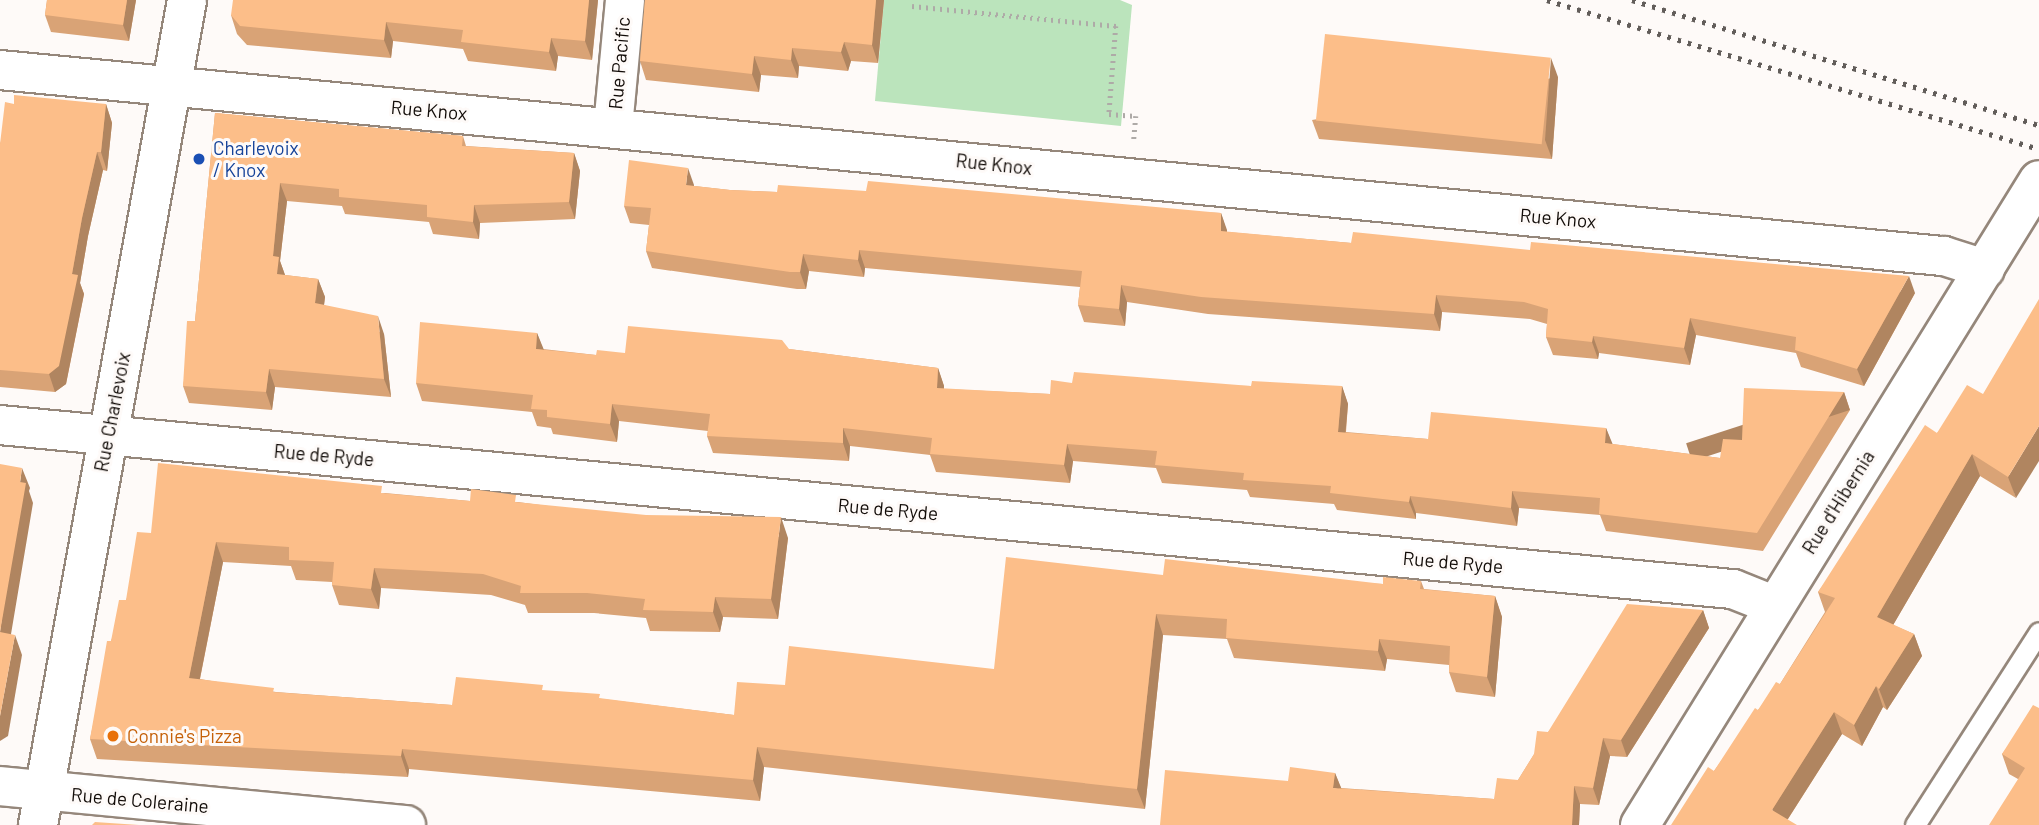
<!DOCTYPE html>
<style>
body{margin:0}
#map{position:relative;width:2039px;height:825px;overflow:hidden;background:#fefaf8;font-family:Barlow,sans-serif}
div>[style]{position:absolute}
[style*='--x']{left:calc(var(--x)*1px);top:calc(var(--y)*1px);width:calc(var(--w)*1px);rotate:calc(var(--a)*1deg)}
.green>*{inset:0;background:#bbe4bc}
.path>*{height:4.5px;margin-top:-2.25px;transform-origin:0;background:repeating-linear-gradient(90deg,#aeaaa7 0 2px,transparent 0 7px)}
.roads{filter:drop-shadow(2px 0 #95877b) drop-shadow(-2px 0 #95877b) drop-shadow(0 2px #95877b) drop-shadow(0 -2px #95877b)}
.lane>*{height:19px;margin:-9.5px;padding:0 9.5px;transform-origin:9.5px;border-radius:9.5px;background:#fff}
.street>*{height:38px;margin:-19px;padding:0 19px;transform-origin:19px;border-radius:19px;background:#fff}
.secondary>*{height:38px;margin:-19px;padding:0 19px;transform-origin:19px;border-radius:19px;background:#fff}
.rail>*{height:5px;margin-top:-2.5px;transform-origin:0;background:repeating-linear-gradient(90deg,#625d5a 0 3.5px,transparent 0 10.5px)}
.wall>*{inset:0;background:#d9a376}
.shaded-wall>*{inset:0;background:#b08560;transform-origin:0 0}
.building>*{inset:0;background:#fcbe89;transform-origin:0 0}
.dots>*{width:19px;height:19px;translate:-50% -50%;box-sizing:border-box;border:4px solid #fefaf8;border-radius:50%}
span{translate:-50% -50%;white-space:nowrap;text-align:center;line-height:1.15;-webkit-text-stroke:6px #fefaf8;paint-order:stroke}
.street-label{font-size:19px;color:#110b07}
.transit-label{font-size:19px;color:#164399}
.left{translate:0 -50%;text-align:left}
.food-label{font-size:19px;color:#c56008}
</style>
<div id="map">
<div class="green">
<div style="clip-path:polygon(884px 0,1120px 0,1132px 5px,1121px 126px,875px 101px)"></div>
</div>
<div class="path">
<div style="--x:912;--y:6;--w:205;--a:5.6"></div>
<div style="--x:1116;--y:26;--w:88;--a:94.5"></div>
<div style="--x:1109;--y:114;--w:27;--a:4"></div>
<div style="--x:1136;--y:116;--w:23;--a:95"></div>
</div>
<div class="roads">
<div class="lane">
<div style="--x:1915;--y:825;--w:229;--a:-57.3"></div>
</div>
<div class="street">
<div style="--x:0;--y:70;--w:1953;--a:5.47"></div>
<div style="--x:1944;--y:256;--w:43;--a:17.6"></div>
<div style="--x:613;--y:127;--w:128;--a:-84.6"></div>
<div style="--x:0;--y:425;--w:1741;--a:5.41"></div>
<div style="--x:1733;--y:589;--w:43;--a:21.8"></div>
<div style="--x:0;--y:786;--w:408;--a:5.5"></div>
<div style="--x:1640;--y:825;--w:758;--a:-58.26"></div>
</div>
<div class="secondary">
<div style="--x:38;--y:825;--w:838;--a:-79.76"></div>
</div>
</div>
<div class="rail">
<div style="--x:1547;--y:0;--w:514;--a:16.85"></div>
<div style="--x:1632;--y:0;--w:426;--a:17.1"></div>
</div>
<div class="wall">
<div style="clip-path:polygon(47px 0,136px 0,129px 41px,51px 32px,45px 15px)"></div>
<div style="clip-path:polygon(598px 0,592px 60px,558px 56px,556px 71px,468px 61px,463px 49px,393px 41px,391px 58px,247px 45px,237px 34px,231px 15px)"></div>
<div style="clip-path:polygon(645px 0,884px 0,878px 63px,851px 61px,848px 71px,799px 66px,798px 78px,761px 75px,759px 92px,646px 80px,640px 61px)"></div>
<div style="clip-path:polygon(1558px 77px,1552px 159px,1319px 139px,1312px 120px)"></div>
<div style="clip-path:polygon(14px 104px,106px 104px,112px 123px,107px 171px,103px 170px,88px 236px,80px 283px,84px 294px,66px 384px,55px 392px,0 387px,0 144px)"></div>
<div style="clip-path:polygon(215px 113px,463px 136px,466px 146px,574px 153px,580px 171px,575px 219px,480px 223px,479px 239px,433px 234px,429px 222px,345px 214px,342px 206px,287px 201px,280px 261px,285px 275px,318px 279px,325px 297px,324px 305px,384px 334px,391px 397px,275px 387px,272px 410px,189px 403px,183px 386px,195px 321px)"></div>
<div style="clip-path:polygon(694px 185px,694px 186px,730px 190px,777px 192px,1221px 213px,1227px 232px,1915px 293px,1864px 386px,1801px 367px,1796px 353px,1696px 335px,1690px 365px,1599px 353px,1598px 359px,1553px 355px,1546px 337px,1547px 324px,1530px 319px,1442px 312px,1440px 331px,1208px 314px,1127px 302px,1125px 326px,1084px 322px,1078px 305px,1080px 287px,865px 268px,864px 277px,809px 271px,806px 289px,797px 289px,652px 268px,646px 251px,649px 225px,630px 223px,624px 206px)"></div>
<div style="clip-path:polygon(537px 333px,543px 349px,596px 355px,789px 349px,938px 368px,944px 386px,944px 389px,1050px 394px,1072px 383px,1251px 386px,1342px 386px,1348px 404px,1346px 432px,1428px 439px,1606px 428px,1612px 444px,1720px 458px,1742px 440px,1844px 392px,1850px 410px,1763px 551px,1606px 531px,1600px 515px,1519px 508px,1517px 526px,1416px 513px,1416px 519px,1337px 510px,1334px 504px,1250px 497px,1247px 490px,1162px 483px,1156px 468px,1073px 461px,1070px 483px,936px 472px,930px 455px,850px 446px,849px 461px,713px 453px,707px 436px,708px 431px,619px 421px,617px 442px,553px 434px,551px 428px,537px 426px,532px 412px,422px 401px,416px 383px)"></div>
<div style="clip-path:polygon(1983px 394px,2016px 498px,1980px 476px,1893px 625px,1914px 634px,1922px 656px,1887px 710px,1883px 707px,1862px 746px,1842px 734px,1788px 819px,1714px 771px,1758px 710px,1780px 684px,1825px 612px,1818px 592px,1937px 433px)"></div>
<div style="clip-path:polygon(385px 493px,470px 501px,518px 502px,788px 538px,778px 619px,723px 617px,720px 632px,650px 631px,646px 618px,594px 613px,528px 613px,525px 605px,491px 595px,381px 588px,379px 609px,339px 605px,332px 585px,332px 582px,296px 580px,291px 566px,223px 562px,200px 679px,276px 692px,452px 705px,545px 691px,602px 699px,734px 715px,785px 685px,994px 669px,1163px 575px,1383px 584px,1421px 581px,1424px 589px,1495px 596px,1502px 617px,1495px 697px,1456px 692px,1449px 672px,1449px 665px,1387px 659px,1385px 671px,1234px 658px,1227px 639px,1163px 635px,1145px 809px,764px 767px,760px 801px,409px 769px,408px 777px,97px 759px,90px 739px,111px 641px,151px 533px)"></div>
<div style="clip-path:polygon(1703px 610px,1709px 628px,1627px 757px,1610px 756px,1599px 805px,1580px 804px,1579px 825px,1288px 781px,1335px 773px,1341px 788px,1494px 799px,1518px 780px,1548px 732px)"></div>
<div style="clip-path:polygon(2039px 708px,2039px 825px,2018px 779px,2009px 774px,2002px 754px)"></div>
</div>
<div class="shaded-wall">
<div style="clip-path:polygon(127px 0,136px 0,129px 41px,123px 25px)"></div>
<div style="clip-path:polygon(589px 0,598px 0,592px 60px,585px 41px)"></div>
<div style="clip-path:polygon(876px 0,884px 0,878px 63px,872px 45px)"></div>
<div style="clip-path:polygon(386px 22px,393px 41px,391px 58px,384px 40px)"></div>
<div style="clip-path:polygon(551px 38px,558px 56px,556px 71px,549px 52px)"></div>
<div style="clip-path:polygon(844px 42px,851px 61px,848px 71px,841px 52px)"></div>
<div style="clip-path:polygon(792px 48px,799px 66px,798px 78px,791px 60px)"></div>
<div style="clip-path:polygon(754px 56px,761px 75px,759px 92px,752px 74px)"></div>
<div style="clip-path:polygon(1551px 58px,1558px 77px,1552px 159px,1545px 140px)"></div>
<div style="clip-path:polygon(106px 104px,112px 123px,107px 171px,101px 152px)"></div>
<div style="clip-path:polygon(97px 152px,103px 170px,88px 236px,80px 283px,84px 294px,66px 384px,55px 392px,49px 374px,72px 274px,82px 218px)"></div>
<div style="clip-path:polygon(574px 153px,580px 171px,575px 219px,569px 202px)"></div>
<div style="clip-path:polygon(688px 168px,694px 185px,692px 202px,686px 185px)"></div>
<div style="clip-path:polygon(280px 183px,287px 201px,280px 261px,285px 275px,283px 292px,277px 274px,273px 256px)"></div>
<div style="clip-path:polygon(474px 205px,480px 223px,479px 239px,473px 222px)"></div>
<div style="clip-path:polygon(1221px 213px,1227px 230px,1227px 248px,1221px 231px)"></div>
<div style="clip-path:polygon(859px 250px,865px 268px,864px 277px,858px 260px)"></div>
<div style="clip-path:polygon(803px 254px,809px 271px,806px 289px,800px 272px)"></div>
<div style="clip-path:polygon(1909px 276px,1915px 293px,1864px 386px,1857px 369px)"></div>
<div style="clip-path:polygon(318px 279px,325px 297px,322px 321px,315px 303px)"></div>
<div style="clip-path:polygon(1121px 285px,1127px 302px,1125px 326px,1119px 309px)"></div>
<div style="clip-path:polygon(1436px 295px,1442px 312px,1440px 331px,1434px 314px)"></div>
<div style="clip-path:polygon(378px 316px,384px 334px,391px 397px,384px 379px)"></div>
<div style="clip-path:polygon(1690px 318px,1696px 335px,1690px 365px,1684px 348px)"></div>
<div style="clip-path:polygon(537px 333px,544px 350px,536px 349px)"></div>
<div style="clip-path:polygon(1593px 336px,1599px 353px,1598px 359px,1592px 342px)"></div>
<div style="clip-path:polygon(938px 368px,944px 386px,943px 406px,937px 388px)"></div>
<div style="clip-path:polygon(269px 369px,275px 387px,272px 410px,266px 392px)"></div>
<div style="clip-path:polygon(1342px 386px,1348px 404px,1344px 449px,1338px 432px)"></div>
<div style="left:1844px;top:392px;width:19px;height:166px;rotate:72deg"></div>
<div style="clip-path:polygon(612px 404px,619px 421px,617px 442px,610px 424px)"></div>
<div style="clip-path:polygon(2039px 426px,2039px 461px,2016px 498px,2008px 477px)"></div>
<div style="clip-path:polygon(843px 428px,850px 446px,849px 461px,843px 443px)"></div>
<div style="clip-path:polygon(1606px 428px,1613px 445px,1605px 443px)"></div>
<div style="clip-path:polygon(1067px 444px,1073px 461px,1070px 483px,1064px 465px)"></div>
<div style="clip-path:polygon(1972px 454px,1980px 476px,1885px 639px,1877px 617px)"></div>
<div style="clip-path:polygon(22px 468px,30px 488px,29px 491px,33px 503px,8px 652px,0 632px)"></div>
<div style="clip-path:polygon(1512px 491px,1519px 508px,1517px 526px,1511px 508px)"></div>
<div style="clip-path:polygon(1410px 496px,1416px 513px,1416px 519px,1409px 502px)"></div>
<div style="clip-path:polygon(781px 517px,788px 538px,778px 619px,771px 599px)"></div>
<div style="clip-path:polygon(216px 542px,223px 562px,196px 698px,189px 678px)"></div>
<div style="clip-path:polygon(374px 568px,381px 588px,379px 609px,371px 589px)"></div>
<div style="clip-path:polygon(1495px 596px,1502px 617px,1495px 697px,1487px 677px)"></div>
<div style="clip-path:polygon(715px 597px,723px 617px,720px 632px,713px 612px)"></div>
<div style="clip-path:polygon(1703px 610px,1709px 628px,1627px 757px,1621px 740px)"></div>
<div style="clip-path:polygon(1156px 614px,1163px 635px,1145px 809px,1137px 789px)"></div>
<div style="clip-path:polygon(1914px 634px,1922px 656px,1887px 710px,1879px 689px)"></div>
<div style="clip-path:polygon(15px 635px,22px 655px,8px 736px,0 741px,0 716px)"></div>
<div style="clip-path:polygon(1379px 639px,1387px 659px,1385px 671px,1378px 651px)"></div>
<div style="clip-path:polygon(1876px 686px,1883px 707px,1862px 746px,1854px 725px)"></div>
<div style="clip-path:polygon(1834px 712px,1842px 734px,1784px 825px,1772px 810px)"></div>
<div style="clip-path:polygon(1603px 738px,1610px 756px,1599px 805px,1593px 788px)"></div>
<div style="clip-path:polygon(757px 747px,764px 767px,760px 801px,753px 780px)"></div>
<div style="clip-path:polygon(402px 749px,409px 769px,408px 777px,401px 756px)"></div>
<div style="clip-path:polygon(1335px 773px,1342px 790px,1333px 788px)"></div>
<div style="clip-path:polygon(1574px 786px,1580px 804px,1579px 825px,1572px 825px)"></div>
</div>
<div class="building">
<div style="clip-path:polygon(47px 0,127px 0,123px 25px,45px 15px)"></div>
<div style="clip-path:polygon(233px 0,589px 0,585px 41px,551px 38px,549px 52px,461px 42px,463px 30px,386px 22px,384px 40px,240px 26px,231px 15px)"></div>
<div style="clip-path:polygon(645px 0,876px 0,872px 45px,844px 42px,841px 52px,792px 48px,791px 60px,754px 56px,752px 74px,640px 61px)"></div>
<div style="left:1325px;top:34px;width:227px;height:87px;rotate:6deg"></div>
<div style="clip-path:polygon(14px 95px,106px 104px,101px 152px,97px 152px,82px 218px,72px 274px,78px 275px,59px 366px,49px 374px,0 370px,0 144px,5px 102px,14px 104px)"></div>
<div style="clip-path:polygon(215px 113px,463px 136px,462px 146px,574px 153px,569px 202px,474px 205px,473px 222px,427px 217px,427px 205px,339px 197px,339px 189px,280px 183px,273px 256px,279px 257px,277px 274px,318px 279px,315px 303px,378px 316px,384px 379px,269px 369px,266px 392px,183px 386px,187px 321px,195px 321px)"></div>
<div style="clip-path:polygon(629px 160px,688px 168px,686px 185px,730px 190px,777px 192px,778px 185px,866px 191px,868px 181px,1221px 213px,1221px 231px,1351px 243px,1353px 232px,1530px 250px,1531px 242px,1909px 276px,1857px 369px,1795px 350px,1796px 337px,1690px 318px,1684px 348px,1593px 336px,1592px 342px,1546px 337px,1548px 309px,1524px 302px,1436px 295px,1434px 314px,1201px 297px,1121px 285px,1119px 309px,1078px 305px,1082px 271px,859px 250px,858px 260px,803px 254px,800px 272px,790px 272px,646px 251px,651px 208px,624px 206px)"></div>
<div style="clip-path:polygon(2039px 299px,2039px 426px,2008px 477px,1972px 454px,1877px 617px,1914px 634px,1879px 689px,1876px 686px,1854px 725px,1834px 712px,1772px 810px,1797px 825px,1671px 825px,1708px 767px,1714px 771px,1755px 708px,1758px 710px,1776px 682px,1780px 684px,1835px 598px,1818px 592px,1925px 425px,1937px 433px,1967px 385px,1983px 394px)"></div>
<div style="clip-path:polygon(420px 322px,537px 333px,536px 349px,596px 355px,597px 350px,625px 353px,628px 326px,782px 340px,789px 349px,938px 368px,937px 388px,1050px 394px,1051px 380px,1072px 383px,1074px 372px,1251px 386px,1252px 381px,1342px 386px,1338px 432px,1428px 439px,1431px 412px,1606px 428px,1605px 443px,1720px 458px,1723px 439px,1742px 440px,1744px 388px,1844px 392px,1757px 533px,1599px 514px,1600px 498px,1512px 491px,1511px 508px,1410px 496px,1409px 502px,1330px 493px,1331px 486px,1243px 480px,1244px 473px,1155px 465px,1157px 451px,1067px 444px,1064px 465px,930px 454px,932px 438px,843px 428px,843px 443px,707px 436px,710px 414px,612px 404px,610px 424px,547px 417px,547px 410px,531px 409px,533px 395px,416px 383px)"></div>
<div style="clip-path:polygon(158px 463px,382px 486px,381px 493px,470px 501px,471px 489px,516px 495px,515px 502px,646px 515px,781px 517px,771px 599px,715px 597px,713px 612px,643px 610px,645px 599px,587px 593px,520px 593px,521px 586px,483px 574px,374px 568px,371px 589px,332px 585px,334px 562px,289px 560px,289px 547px,216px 542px,189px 678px,274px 688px,273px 692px,452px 705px,456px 677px,543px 685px,542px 690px,600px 694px,599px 698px,734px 715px,737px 682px,785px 685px,789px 646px,994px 669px,1006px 557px,1163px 575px,1165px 559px,1383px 584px,1383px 577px,1421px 581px,1420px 589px,1495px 596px,1487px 677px,1449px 672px,1450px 646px,1379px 639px,1378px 651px,1226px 638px,1227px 619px,1156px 614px,1137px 789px,757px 747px,753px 780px,402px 749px,401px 756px,90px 739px,107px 641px,111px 641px,119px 600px,126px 600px,137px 532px,151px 533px)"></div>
<div style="clip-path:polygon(0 464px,22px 468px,20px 482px,26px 483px,0 632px,15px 635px,0 716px)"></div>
<div style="clip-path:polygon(1627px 604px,1703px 610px,1621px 740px,1603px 738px,1593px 788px,1574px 786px,1572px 825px,1160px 825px,1165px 770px,1288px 781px,1290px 767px,1335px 773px,1333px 788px,1494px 799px,1497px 778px,1518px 780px,1534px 754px,1537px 731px,1548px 732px)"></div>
<div style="clip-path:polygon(2033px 705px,2039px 708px,2039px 825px,1989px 825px,2025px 768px,2002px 754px)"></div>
<div style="clip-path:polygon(95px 822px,139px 825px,92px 825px)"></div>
</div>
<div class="dots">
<div style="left:199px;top:159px;background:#1a4fb4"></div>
<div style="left:113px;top:736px;background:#e8710a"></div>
</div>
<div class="street-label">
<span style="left:619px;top:63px;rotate:-85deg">Rue Pacific</span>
<span style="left:429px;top:110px;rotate:5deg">Rue Knox</span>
<span style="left:994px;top:164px;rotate:6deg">Rue Knox</span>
<span style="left:1558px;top:218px;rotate:5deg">Rue Knox</span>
<span style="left:112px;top:412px;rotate:-79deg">Rue Charlevoix</span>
<span style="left:324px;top:455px;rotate:5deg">Rue de Ryde</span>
<span style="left:1838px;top:502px;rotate:-58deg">Rue d'Hibernia</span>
<span style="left:888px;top:509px;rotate:5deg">Rue de Ryde</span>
<span style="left:1453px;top:562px;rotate:5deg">Rue de Ryde</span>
<span style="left:140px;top:800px;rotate:5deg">Rue de Coleraine</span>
</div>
<div class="transit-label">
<span class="left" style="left:213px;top:159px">Charlevoix<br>/ Knox</span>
</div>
<div class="food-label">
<span class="left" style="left:127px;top:736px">Connie's Pizza</span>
</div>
</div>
